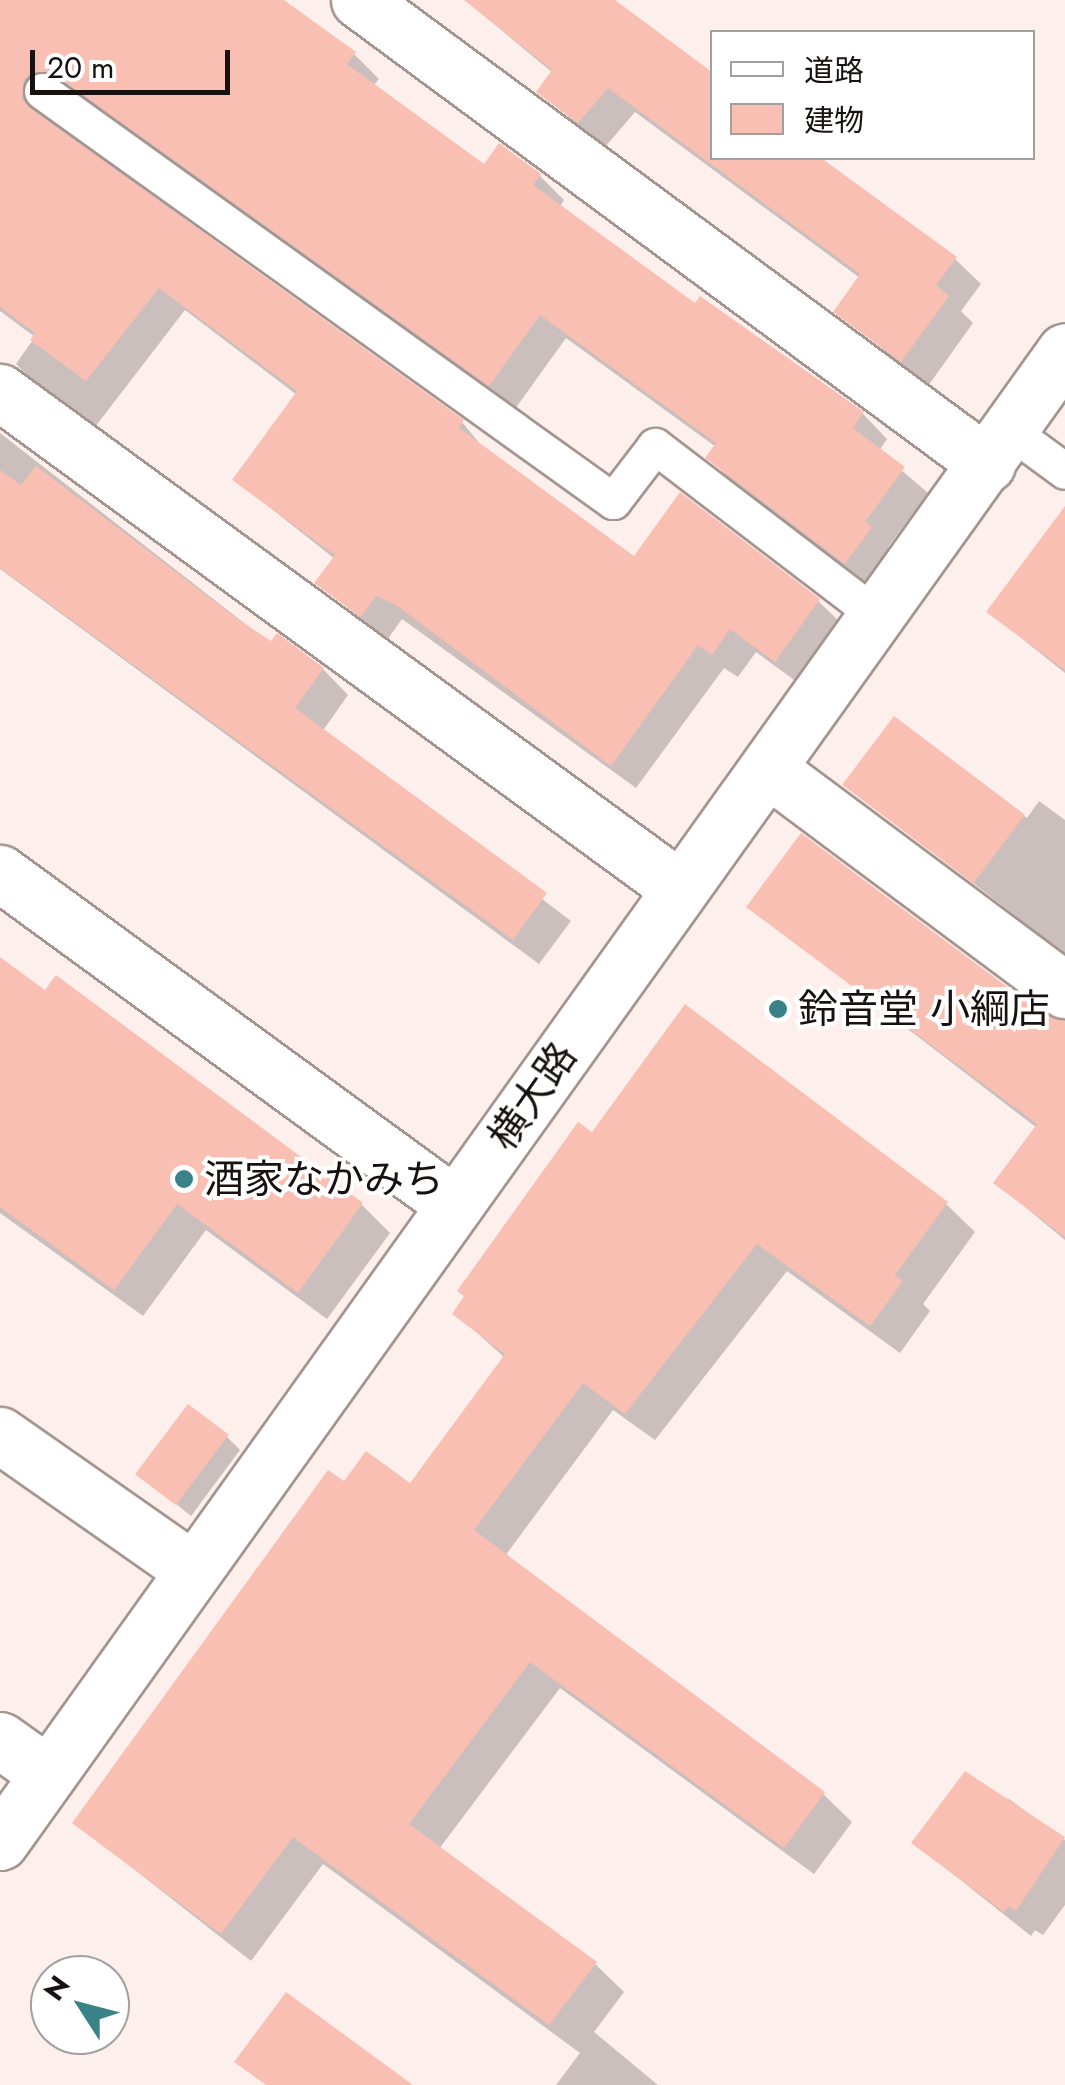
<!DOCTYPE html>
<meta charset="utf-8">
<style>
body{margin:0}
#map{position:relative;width:1065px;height:2085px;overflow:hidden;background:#fdefeb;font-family:Jost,"Noto Sans JP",sans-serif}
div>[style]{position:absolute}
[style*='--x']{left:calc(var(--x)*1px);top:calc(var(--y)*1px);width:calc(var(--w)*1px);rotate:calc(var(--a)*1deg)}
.shadow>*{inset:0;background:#0003}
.building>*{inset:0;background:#f9bfb2;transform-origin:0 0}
.roads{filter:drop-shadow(2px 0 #a59591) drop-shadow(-2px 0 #a59591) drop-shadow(0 2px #a59591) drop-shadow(0 -2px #a59591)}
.lane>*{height:35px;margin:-17.5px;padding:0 17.5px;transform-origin:17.5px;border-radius:17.5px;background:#fff}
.street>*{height:55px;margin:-27.5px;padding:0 27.5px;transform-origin:27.5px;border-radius:27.5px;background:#fff}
.dots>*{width:28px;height:28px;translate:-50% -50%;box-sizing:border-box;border:5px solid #fff;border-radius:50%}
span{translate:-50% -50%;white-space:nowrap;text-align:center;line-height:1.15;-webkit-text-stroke:8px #fff;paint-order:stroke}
.poi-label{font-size:40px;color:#171110}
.left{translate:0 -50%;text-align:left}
.street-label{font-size:40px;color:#171110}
.legend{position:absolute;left:710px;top:30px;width:325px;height:130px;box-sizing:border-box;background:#fff;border:2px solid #a2a09f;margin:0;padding:12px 18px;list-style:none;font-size:30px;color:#171110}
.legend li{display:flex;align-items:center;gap:20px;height:50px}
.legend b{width:50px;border:2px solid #a2a09f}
.north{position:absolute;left:30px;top:1955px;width:100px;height:100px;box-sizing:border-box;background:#fff;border:2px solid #a2a09f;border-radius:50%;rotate:306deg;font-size:28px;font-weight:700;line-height:40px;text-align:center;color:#171110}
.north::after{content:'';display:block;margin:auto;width:35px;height:45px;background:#398287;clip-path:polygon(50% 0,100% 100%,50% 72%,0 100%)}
.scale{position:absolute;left:30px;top:50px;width:200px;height:45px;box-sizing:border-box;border:5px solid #171110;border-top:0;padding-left:12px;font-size:30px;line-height:35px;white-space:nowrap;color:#171110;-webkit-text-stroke:8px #fff;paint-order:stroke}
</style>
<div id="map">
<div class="shadow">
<div style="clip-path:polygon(0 0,280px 0,354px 54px,379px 79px,373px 86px,485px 167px,540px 176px,564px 200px,559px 208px,695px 307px,700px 300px,863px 414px,887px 439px,879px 451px,928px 493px,888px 547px,895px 554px,870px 587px,733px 482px,708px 457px,716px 447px,566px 338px,515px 409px,82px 98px,57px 96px,44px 116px,462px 422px,485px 450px,634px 559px,818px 601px,843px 625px,801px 685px,756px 652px,738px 677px,724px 668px,636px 788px,402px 619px,387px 640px,317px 582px,335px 559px,235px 480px,297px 395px,185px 310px,95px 427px,40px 389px,16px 364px,35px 337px,0 311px)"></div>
<div style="clip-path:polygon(465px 0,612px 0,712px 76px,712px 158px,821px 158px,955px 259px,981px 284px,961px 311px,973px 323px,928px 386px,836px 311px,860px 278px,635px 112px,605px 147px,539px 92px,553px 73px)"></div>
<div style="clip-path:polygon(0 433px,271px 644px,323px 669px,348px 695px,322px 732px,571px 921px,539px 964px,0 569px)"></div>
<div style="clip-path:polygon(1065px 557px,1065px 673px,989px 612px)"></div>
<div style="clip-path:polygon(894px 720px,1027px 818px,1039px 801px,1065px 820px,1065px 954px,846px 785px)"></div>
<div style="clip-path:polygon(749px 907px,1065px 1020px,1065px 1240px,996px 1183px,1037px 1128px)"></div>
<div style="clip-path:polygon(0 960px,362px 1205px,390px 1233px,327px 1319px,206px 1230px,143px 1316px,0 1213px)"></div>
<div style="clip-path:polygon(592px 1136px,946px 1204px,975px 1232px,923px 1304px,930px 1311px,900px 1353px,787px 1271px,655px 1440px,613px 1410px,505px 1556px,823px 1794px,852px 1822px,814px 1874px,560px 1688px,439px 1849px,595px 1964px,624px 1992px,594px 2032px,658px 2085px,556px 2085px,580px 2053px,323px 1864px,251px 1961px,75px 1823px,344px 1485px,410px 1486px,505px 1358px,455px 1313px)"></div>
<div style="clip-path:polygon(227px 1437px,240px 1450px,191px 1516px,140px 1475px)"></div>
<div style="clip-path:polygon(1009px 1799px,1065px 1840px,1065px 1905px,1043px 1935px,1035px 1930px,1031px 1936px,914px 1843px)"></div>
</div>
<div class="building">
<div style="clip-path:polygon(0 0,284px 0,356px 52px,347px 64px,484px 164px,499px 143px,541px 174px,533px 185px,695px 303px,700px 296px,864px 412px,853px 428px,905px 467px,865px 522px,872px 527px,845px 564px,705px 458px,716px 443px,540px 315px,489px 386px,54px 74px,34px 71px,24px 79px,22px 99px,30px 108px,464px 420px,459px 428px,634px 556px,680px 492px,820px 599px,775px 662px,730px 629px,712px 655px,698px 645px,611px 766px,396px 605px,376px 596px,361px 617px,314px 583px,335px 555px,232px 480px,297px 391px,159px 288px,86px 381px,30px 340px,35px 333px,0 307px)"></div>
<div style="clip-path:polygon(464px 0,615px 0,712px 72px,712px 158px,821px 158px,957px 257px,936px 285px,949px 296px,901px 362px,833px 312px,860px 274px,608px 88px,578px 123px,536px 92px,552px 70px)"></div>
<div style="clip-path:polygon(36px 466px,242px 622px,271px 641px,277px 633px,324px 668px,295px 708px,547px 893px,513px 940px,0 568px,0 470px,21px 485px)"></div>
<div style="clip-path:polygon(1065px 506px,1065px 670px,986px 612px)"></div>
<div style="left:894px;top:716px;width:164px;height:86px;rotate:37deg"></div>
<div style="clip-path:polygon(801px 833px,1034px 1007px,1065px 1021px,1065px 1237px,993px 1183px,1037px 1124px,746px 907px)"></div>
<div style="clip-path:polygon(0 957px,45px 990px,56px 975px,363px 1203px,298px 1293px,177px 1204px,114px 1290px,0 1207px)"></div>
<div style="clip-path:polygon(685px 1004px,948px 1202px,895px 1275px,903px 1281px,870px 1326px,757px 1244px,625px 1414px,583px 1383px,474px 1530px,825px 1792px,784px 1848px,530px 1662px,409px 1824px,597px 1962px,549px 2025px,293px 1837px,221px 1934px,72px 1823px,328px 1470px,344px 1481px,366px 1451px,410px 1483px,505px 1354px,452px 1314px,464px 1296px,457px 1291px,578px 1122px,592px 1132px)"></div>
<div style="left:188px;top:1404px;width:51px;height:88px;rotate:37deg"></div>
<div style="clip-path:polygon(965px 1771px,1065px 1837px,1016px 1911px,1009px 1906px,1004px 1912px,911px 1843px)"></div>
<div style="clip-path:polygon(286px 1992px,413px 2085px,266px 2085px,234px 2062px)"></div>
</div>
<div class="roads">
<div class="lane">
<div style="--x:42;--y:91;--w:703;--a:35.68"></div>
<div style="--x:613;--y:501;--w:69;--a:-52.6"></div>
<div style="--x:655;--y:446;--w:280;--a:37.4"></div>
<div style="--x:1009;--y:430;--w:69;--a:36.2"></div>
</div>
<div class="street">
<div style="--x:359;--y:0;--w:781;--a:36.46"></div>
<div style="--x:0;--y:392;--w:841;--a:36.15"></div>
<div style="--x:768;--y:769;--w:370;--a:36.7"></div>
<div style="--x:0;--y:873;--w:563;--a:36.12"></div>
<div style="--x:0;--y:1435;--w:232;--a:35"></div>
<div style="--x:0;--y:1740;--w:59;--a:35.3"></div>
<div style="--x:0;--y:1842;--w:1832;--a:-54.46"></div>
</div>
</div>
<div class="dots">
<div style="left:778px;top:1009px;background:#398287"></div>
<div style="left:184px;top:1179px;background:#398287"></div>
</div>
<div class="poi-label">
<span class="left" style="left:798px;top:1009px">鈴音堂 小綱店</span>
<span class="left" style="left:204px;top:1179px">酒家なかみち</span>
</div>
<div class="street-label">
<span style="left:532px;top:1096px;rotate:-55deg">横大路</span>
</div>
<ul class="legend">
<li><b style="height:12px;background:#fff"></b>道路</li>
<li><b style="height:28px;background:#f9bfb2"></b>建物</li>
</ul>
<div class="north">N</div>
<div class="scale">20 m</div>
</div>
